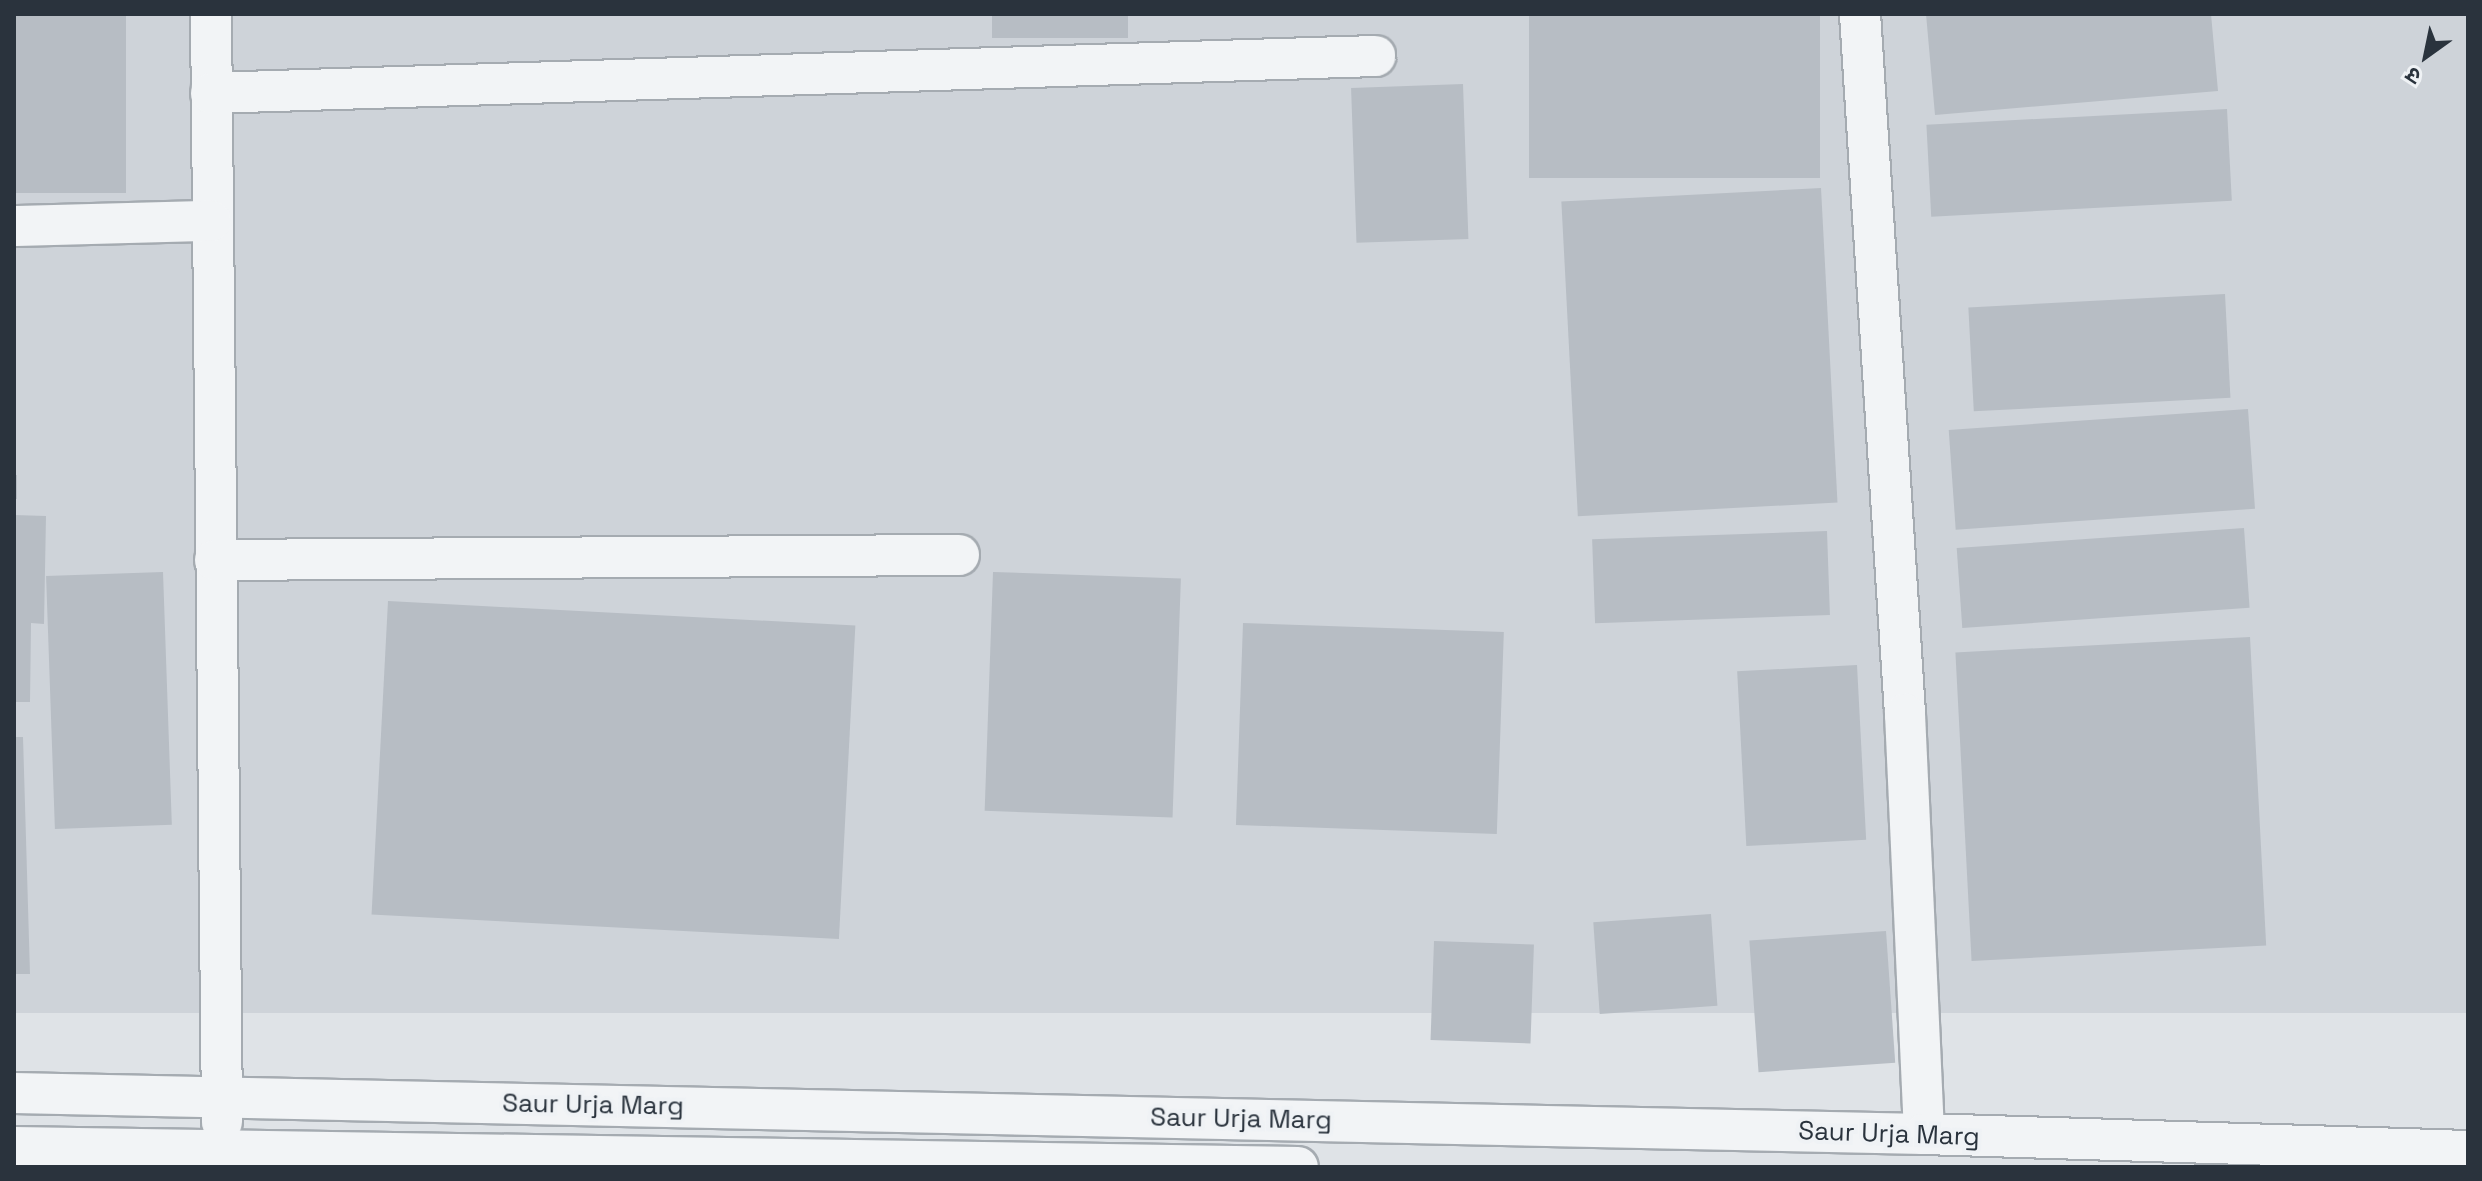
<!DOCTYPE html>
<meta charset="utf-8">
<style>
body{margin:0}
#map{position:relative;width:2482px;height:1181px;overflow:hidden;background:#dfe3e7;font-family:"Space Grotesk","Noto Sans Devanagari",sans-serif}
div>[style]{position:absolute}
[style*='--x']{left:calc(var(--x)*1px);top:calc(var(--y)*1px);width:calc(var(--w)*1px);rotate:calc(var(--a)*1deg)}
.built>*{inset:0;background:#ced3d9;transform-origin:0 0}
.building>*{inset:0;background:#b7bdc4;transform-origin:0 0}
.roads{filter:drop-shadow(2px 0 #a5abb1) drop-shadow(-2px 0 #a5abb1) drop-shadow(0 2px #a5abb1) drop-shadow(0 -2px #a5abb1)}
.minor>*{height:40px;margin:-20px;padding:0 20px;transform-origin:20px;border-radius:20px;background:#f2f4f6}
span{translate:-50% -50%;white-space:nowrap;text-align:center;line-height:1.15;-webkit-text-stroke:8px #eff2f5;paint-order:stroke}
.street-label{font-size:26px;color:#2a333d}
.frame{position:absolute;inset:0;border:16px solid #2a333d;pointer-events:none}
.north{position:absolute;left:2386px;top:16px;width:80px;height:80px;-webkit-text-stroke:6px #eff2f5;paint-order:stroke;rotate:213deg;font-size:22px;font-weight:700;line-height:32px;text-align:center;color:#2a333d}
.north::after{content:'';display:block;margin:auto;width:28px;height:36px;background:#2a333d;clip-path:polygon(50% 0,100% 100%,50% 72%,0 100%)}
</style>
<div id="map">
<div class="built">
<div style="left:14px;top:14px;width:2454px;height:999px"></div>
</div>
<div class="building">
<div style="left:14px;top:14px;width:112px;height:179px"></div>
<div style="left:992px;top:14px;width:136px;height:24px"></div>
<div style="left:1529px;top:14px;width:291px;height:164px"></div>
<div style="clip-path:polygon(1926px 14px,2211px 14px,2218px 91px,1935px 115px)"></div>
<div style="left:1463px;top:84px;width:155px;height:112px;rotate:88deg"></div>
<div style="left:2227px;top:109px;width:92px;height:301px;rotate:87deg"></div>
<div style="left:1821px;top:188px;width:315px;height:260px;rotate:87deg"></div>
<div style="left:2225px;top:294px;width:104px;height:257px;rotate:87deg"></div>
<div style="left:2248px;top:409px;width:100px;height:300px;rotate:86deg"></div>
<div style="left:14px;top:475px;width:3px;height:24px"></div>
<div style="clip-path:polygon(14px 515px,46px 516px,44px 624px,31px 623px,30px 702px,14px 702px)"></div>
<div style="left:2244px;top:528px;width:80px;height:288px;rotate:86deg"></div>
<div style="left:1827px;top:531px;width:84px;height:235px;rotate:88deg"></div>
<div style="left:163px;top:572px;width:253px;height:117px;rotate:88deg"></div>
<div style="left:993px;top:572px;width:188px;height:239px;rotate:2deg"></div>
<div style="left:388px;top:601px;width:468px;height:314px;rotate:3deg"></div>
<div style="left:1243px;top:623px;width:261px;height:202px;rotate:2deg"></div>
<div style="left:2250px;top:637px;width:309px;height:295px;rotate:87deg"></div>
<div style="left:1857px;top:665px;width:175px;height:120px;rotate:87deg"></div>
<div style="clip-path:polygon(14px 737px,23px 737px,30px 974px,14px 974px)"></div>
<div style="left:1711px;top:914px;width:92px;height:118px;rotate:86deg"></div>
<div style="left:1886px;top:931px;width:132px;height:137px;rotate:86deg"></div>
<div style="left:1434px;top:941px;width:100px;height:99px;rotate:2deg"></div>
</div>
<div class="roads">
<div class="minor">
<div style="--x:211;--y:14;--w:1108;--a:89.43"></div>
<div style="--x:1860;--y:14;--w:701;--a:86.32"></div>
<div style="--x:1905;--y:714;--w:420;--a:87.4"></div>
<div style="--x:211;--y:93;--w:1165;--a:-1.82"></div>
<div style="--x:14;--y:226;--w:197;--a:-1.5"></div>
<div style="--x:215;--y:560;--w:744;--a:-0.39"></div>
<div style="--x:14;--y:1093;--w:1910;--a:1.23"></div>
<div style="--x:1924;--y:1134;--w:544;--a:1.79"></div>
<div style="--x:14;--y:1147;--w:1284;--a:0.89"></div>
</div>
</div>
<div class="street-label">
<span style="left:593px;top:1105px;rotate:1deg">Saur Urja Marg</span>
<span style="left:1241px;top:1119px;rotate:1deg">Saur Urja Marg</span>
<span style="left:1889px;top:1134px;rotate:2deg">Saur Urja Marg</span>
</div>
<div class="frame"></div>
<div class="north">उ</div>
</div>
